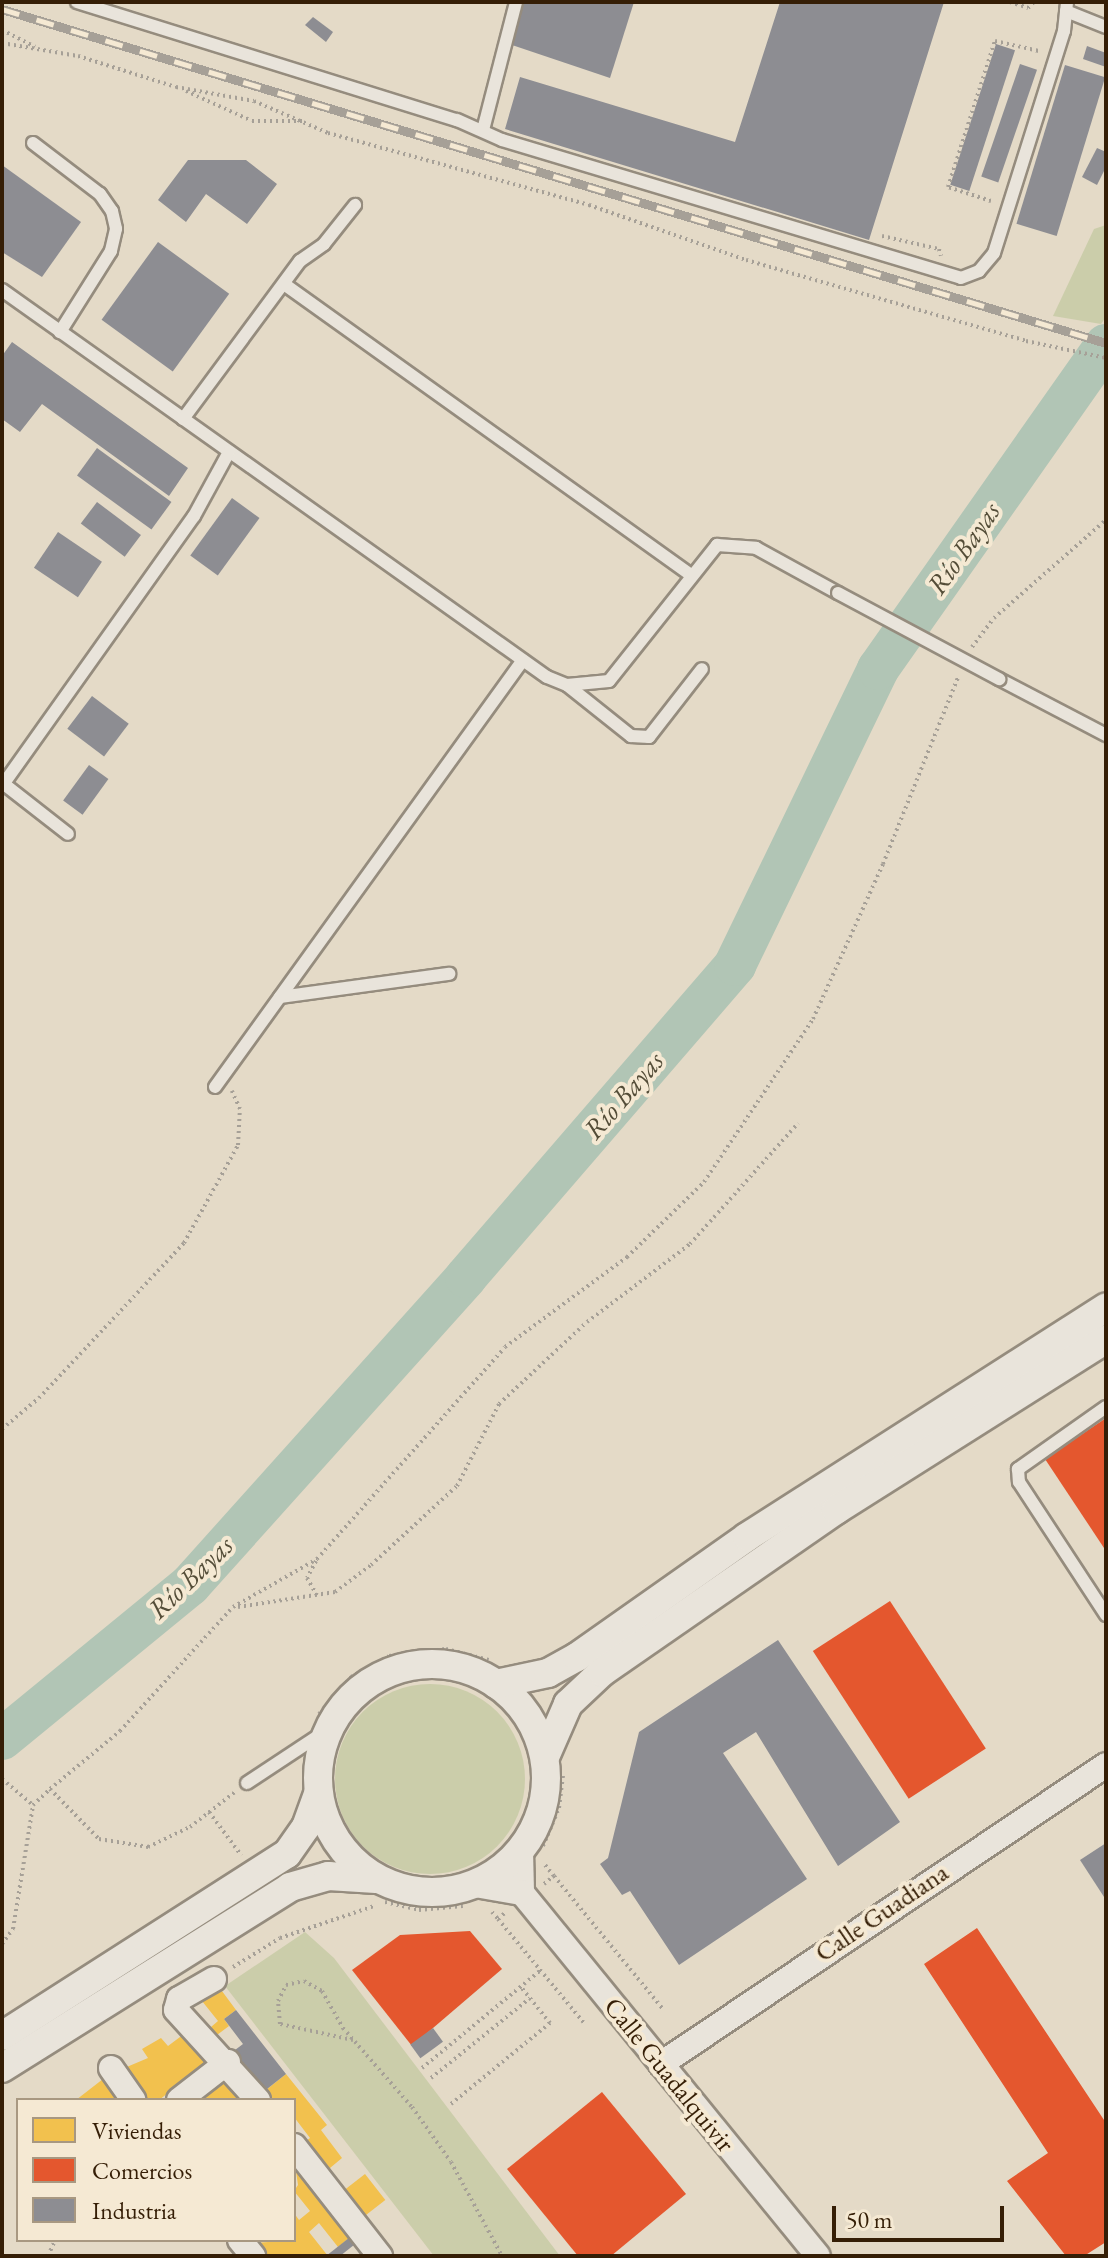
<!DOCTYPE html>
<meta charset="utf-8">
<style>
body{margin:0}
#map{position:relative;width:1108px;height:2258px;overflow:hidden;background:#e4dac7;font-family:"EB Garamond",serif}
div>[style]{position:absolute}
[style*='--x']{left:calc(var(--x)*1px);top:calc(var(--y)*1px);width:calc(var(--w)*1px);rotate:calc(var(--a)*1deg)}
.green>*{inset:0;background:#cbcdaa}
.round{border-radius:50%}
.homes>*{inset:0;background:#f2c14e;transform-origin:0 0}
.shops>*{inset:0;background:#e4572e;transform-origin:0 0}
.industry>*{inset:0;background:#8d8d92;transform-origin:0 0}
.river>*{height:42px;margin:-21px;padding:0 21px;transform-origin:21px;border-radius:21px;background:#b1c5b5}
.path>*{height:4px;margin-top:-2px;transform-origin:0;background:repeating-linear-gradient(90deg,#a6a097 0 2px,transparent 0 6px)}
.roads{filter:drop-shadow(2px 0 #958c7e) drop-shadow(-2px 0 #958c7e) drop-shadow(0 2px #958c7e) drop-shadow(0 -2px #958c7e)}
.service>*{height:12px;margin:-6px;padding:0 6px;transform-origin:6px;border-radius:6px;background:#e9e4db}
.minor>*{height:24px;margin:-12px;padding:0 12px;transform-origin:12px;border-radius:12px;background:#e9e4db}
.tertiary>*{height:28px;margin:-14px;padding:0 14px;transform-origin:14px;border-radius:14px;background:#e9e4db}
.tertiary>.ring{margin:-14px;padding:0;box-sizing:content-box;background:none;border:28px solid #e9e4db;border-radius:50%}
.rail>*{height:9px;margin-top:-4.5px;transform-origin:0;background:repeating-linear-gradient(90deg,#f5e9d3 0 18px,#a6a097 0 36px);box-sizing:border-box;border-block:2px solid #a6a097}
.bridges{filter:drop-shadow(2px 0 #958c7e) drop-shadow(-2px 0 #958c7e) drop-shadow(0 2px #958c7e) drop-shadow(0 -2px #958c7e)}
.service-bridge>*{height:12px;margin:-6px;padding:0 6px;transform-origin:6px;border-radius:6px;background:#e9e4db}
span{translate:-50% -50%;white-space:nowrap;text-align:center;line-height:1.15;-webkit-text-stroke:8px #f5e9d3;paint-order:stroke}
.street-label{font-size:26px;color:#351e06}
.water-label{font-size:28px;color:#544d38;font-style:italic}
.frame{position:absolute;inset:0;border:4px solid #351e06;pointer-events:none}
.legend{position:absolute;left:16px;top:2098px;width:280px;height:144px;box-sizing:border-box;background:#f5e9d3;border:2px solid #a89881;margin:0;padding:10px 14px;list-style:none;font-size:24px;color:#351e06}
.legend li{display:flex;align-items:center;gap:16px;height:40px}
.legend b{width:40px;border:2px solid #a89881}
.scale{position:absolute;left:832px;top:2206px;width:172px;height:36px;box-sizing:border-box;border:4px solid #351e06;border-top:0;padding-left:10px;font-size:24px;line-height:28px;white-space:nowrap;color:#351e06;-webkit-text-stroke:6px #f5e9d3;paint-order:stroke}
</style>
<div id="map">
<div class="green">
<div style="clip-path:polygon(1106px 225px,1106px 317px,1101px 324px,1053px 316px,1094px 229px)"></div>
<div class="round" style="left:335px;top:1684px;width:190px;height:190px"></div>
<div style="clip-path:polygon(305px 1932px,334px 1958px,560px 2256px,434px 2256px,225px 1986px)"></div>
</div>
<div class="homes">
<div style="clip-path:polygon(219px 1987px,236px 2010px,224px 2019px,229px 2026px,217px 2035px,211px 2027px,218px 2021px,202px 2001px)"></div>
<div style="clip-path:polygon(184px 2034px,213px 2058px,159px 2100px,146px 2100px,122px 2069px,148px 2058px,142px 2049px,161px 2038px,168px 2046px)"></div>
<div style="clip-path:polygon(227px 2073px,249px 2100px,191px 2100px)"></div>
<div style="clip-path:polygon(286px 2074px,327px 2125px,321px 2130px,342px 2158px,324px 2173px,302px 2144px,310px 2138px,294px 2117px,294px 2100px,273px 2100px,266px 2090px)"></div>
<div style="clip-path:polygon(103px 2079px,120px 2100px,76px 2100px)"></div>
<div style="clip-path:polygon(294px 2158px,354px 2234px,338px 2247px,319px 2223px,309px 2232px,328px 2256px,265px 2256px,255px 2243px,294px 2240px,294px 2213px,299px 2220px,310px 2211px,294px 2191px,298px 2185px)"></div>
<div style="left:365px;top:2174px;width:33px;height:29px;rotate:52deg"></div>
</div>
<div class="shops">
<div style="clip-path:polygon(1106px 1418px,1106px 1551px,1045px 1459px)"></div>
<div style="left:890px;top:1601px;width:176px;height:92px;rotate:57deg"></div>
<div style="clip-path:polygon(977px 1928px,1106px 2123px,1106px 2242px,1084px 2256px,1066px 2256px,1007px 2181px,1048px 2153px,924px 1964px)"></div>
<div style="clip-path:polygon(470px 1931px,502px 1969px,412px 2046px,352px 1970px,400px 1935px)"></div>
<div style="clip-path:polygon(602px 2092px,686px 2194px,611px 2256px,578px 2256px,507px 2169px)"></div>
</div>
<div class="industry">
<div style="clip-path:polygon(522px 2px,634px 2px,610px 78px,509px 44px)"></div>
<div style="clip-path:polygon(780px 2px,944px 2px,869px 240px,505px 129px,520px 77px,735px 142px)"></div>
<div style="clip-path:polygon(313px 17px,333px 32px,326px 42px,305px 25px)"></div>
<div style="left:996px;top:44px;width:20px;height:148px;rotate:18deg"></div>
<div style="clip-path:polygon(1087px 46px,1106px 53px,1106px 67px,1083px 59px)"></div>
<div style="left:1020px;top:64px;width:18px;height:119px;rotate:19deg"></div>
<div style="left:1065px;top:65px;width:42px;height:166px;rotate:17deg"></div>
<div style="clip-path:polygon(1097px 148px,1106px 152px,1106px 167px,1097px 185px,1082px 177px)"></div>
<div style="clip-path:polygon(188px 160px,246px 160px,277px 184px,247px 224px,206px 194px,186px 222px,158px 200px)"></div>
<div style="clip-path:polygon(2px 165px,81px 222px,42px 277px,2px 252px)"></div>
<div style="left:158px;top:242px;width:88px;height:96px;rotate:36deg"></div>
<div style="clip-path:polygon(12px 342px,188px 468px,169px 496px,42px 404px,20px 432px,2px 419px,2px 356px)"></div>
<div style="left:97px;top:448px;width:92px;height:34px;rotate:36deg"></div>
<div style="left:232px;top:498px;width:34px;height:71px;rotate:36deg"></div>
<div style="left:97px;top:502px;width:55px;height:27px;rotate:37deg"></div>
<div style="left:58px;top:532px;width:53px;height:43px;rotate:34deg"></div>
<div style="left:92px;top:696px;width:46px;height:41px;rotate:37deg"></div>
<div style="left:89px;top:765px;width:24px;height:44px;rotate:36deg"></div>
<div style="clip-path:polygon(778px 1640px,900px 1822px,838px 1866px,756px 1732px,723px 1753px,807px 1879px,679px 1965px,630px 1891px,622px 1895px,600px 1864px,608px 1858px,639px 1732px)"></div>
<div style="clip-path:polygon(1106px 1843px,1106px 1900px,1080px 1860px)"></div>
<div style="clip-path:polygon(236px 2010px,286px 2074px,262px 2093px,231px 2053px,243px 2044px,224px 2019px)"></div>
<div style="left:433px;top:2028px;width:17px;height:28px;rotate:54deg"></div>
<div style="clip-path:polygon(354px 2234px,359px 2241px,340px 2256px,326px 2256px)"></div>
</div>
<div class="river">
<div style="--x:2;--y:1739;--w:243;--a:-39.3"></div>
<div style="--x:190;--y:1585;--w:414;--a:-48.1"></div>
<div style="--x:466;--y:1277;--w:412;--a:-49.2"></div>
<div style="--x:735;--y:965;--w:329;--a:-64.2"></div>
<div style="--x:878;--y:669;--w:396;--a:-54.9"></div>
</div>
<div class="path">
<div style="--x:1010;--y:2;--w:19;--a:18"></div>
<div style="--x:1028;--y:8;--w:8;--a:-45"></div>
<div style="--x:2;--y:30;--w:37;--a:27"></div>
<div style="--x:2;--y:43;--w:77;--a:9.7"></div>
<div style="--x:78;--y:56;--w:103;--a:17.6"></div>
<div style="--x:176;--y:87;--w:79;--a:10.2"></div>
<div style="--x:254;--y:101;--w:81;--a:23.4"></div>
<div style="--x:328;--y:133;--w:271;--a:15.4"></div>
<div style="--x:589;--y:205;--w:166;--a:19.3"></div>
<div style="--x:746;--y:260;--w:291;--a:16.1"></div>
<div style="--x:1026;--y:341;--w:82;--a:12"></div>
<div style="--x:186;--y:91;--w:72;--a:24.4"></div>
<div style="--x:252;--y:121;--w:50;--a:0"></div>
<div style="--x:991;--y:201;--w:45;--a:-162"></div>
<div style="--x:948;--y:187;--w:153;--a:-72.2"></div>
<div style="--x:995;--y:41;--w:45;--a:12.8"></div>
<div style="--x:882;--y:236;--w:58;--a:12.8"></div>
<div style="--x:939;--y:249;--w:7;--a:74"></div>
<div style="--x:972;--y:647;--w:36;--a:-53"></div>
<div style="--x:994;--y:618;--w:149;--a:-41.2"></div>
<div style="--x:2;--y:1429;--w:48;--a:-40"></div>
<div style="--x:39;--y:1398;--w:212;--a:-46.9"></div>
<div style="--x:184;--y:1243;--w:112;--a:-61.1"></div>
<div style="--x:238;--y:1145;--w:36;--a:-87"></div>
<div style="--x:240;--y:1109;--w:20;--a:-114"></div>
<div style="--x:316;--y:1561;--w:19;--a:118"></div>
<div style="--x:307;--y:1578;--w:20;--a:60"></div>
<div style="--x:238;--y:1607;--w:98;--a:-8.8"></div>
<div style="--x:335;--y:1592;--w:45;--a:-36.9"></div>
<div style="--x:371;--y:1565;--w:117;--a:-42.6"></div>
<div style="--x:457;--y:1486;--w:92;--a:-62.9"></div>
<div style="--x:499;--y:1404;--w:120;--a:-43"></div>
<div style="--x:587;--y:1322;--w:129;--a:-37.1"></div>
<div style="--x:690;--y:1244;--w:162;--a:-48.2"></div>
<div style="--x:319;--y:1714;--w:49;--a:-49.1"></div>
<div style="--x:351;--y:1677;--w:43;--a:-28.9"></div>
<div style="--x:389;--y:1656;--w:57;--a:-7"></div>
<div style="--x:446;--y:1649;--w:44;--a:14.3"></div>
<div style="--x:2;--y:1779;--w:40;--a:40"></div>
<div style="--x:50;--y:1789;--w:91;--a:-39.6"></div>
<div style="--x:120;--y:1731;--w:168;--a:-47.7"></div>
<div style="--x:233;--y:1607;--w:97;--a:-29.7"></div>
<div style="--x:317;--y:1559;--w:283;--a:-48.4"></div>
<div style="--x:505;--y:1347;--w:152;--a:-36.4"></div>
<div style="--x:627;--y:1257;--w:107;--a:-44.2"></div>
<div style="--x:704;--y:1182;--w:196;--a:-56.2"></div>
<div style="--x:813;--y:1019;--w:170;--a:-65.7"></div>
<div style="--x:883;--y:864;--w:201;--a:-68.1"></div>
<div style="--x:209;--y:1812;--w:54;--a:53.3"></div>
<div style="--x:543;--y:1846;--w:41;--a:-67.2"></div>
<div style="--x:559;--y:1808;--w:34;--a:-83"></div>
<div style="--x:554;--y:1876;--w:171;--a:50.7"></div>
<div style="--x:544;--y:1884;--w:13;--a:-39"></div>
<div style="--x:554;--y:1876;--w:14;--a:-129"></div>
<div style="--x:385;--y:1902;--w:35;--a:13"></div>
<div style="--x:419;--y:1910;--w:44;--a:-5.2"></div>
<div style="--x:492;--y:1912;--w:9;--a:49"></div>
<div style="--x:498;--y:1919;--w:9;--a:-41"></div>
<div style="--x:498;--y:1919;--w:135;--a:50.4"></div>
<div style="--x:2;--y:1944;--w:19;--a:-54"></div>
<div style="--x:13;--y:1929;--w:126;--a:-80.8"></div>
<div style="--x:33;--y:1805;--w:23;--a:-43"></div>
<div style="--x:50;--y:1789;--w:70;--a:45.6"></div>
<div style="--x:99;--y:1839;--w:50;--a:9.3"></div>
<div style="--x:148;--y:1847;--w:47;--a:-25.5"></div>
<div style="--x:190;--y:1827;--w:57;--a:-37.9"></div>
<div style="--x:233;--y:1967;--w:55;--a:-31.7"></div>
<div style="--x:280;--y:1938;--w:99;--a:-18.8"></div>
<div style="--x:353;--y:2040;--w:75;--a:-167.6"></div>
<div style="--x:280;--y:2024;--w:23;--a:-95"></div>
<div style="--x:278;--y:2001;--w:18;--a:-63"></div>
<div style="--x:286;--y:1985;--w:18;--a:-13"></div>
<div style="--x:304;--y:1981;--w:21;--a:29"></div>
<div style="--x:322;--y:1991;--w:43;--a:60.4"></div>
<div style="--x:343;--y:2028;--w:105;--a:48.9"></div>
<div style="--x:412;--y:2107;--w:67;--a:54.7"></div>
<div style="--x:451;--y:2162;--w:107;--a:61.5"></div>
<div style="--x:422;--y:2068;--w:154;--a:-39.5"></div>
<div style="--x:431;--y:2078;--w:127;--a:-38.9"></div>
<div style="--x:451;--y:2104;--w:128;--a:-39.3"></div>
<div style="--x:550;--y:2023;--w:46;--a:-128.9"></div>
<div style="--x:48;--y:2256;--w:17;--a:-66"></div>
</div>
<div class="roads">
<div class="service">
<div style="--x:77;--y:2;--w:398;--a:17.3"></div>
<div style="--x:457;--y:120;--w:49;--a:24"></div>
<div style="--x:502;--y:140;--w:479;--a:16.7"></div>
<div style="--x:961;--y:278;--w:19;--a:-21"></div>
<div style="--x:979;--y:271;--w:23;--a:-50"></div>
<div style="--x:994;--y:253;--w:233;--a:-72.5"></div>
<div style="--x:1064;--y:31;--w:29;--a:-84"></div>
<div style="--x:1066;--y:11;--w:43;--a:21.8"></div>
<div style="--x:483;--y:130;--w:132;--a:-75.5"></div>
<div style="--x:33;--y:143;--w:84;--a:37.3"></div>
<div style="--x:100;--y:194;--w:21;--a:55"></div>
<div style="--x:112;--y:211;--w:18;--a:77"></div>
<div style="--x:116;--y:229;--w:23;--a:103"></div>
<div style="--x:111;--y:251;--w:96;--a:122.2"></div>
<div style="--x:284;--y:284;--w:500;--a:35.56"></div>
<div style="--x:2;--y:290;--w:668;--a:35.38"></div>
<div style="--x:547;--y:677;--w:22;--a:22"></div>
<div style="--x:567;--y:685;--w:42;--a:-5.4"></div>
<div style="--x:609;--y:681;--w:174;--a:-51.5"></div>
<div style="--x:717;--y:545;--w:39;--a:4"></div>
<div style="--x:756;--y:548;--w:94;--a:28.8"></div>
<div style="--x:183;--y:419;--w:197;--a:-53.5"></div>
<div style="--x:300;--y:261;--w:29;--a:-35"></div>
<div style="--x:324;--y:244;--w:50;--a:-51.5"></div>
<div style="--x:999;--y:679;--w:121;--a:27.6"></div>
<div style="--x:567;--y:685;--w:82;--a:38.6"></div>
<div style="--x:631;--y:736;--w:18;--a:3"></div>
<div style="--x:649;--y:737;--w:86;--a:-52.1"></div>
<div style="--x:4;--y:784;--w:81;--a:38"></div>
<div style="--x:2;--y:786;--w:331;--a:-54.6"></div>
<div style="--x:194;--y:516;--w:73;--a:-61.3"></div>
<div style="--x:280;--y:997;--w:171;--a:-7.8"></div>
<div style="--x:215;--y:1087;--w:526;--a:-54.2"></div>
<div style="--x:1106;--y:1407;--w:108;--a:144.8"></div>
<div style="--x:1018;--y:1469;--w:13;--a:86"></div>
<div style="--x:1019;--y:1482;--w:159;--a:56.8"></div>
<div style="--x:247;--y:1783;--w:96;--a:-33.5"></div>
</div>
<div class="minor">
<div style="--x:521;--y:1851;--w:42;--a:88.6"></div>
<div style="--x:522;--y:1893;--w:468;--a:50.8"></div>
<div style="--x:475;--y:1885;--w:48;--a:9.7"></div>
<div style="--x:214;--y:1979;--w:40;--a:150.3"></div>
<div style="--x:179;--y:1999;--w:11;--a:105"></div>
<div style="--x:176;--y:2010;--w:122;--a:47.7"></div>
<div style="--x:661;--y:2064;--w:536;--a:-33.9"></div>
<div style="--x:111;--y:2068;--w:39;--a:55"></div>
<div style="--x:179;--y:2100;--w:62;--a:-37.8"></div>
<div style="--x:294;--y:2146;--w:140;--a:52"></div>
<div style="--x:240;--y:2240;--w:21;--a:51"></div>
</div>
<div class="tertiary">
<div class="ring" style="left:318px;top:1664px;width:200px;height:200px"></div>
<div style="--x:496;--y:1684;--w:53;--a:-11.9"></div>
<div style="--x:548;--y:1673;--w:33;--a:-29"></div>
<div style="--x:577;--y:1657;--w:208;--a:-35.2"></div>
<div style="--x:747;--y:1537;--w:426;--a:-32.6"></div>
<div style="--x:545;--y:1757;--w:58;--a:-66.5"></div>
<div style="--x:568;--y:1704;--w:47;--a:-43.3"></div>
<div style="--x:602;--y:1672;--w:285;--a:-34.7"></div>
<div style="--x:836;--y:1510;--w:320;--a:-32.3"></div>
<div style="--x:2;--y:2036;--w:338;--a:-32.6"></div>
<div style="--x:287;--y:1854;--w:33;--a:-55"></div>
<div style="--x:306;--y:1827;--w:35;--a:-70"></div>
<div style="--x:2;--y:2068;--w:340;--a:-32.1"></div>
<div style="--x:290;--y:1887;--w:40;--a:-16"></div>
<div style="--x:328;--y:1876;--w:48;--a:3.6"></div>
</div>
</div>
<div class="rail">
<div style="--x:2;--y:9;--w:1153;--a:16.83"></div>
</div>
<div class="bridges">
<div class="service-bridge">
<div style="--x:838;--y:593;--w:183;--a:28.1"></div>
</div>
</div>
<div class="street-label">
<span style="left:882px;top:1913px;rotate:-34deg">Calle Guadiana</span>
<span style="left:669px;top:2075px;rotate:51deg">Calle Guadalquivir</span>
</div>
<div class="water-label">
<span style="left:963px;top:548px;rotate:-55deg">Río Bayas</span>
<span style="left:623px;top:1095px;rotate:-49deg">Río Bayas</span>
<span style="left:190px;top:1577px;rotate:-44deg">Río Bayas</span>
</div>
<div class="frame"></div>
<ul class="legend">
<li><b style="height:22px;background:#f2c14e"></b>Viviendas</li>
<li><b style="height:22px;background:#e4572e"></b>Comercios</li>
<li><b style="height:22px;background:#8d8d92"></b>Industria</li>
</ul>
<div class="scale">50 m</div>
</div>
